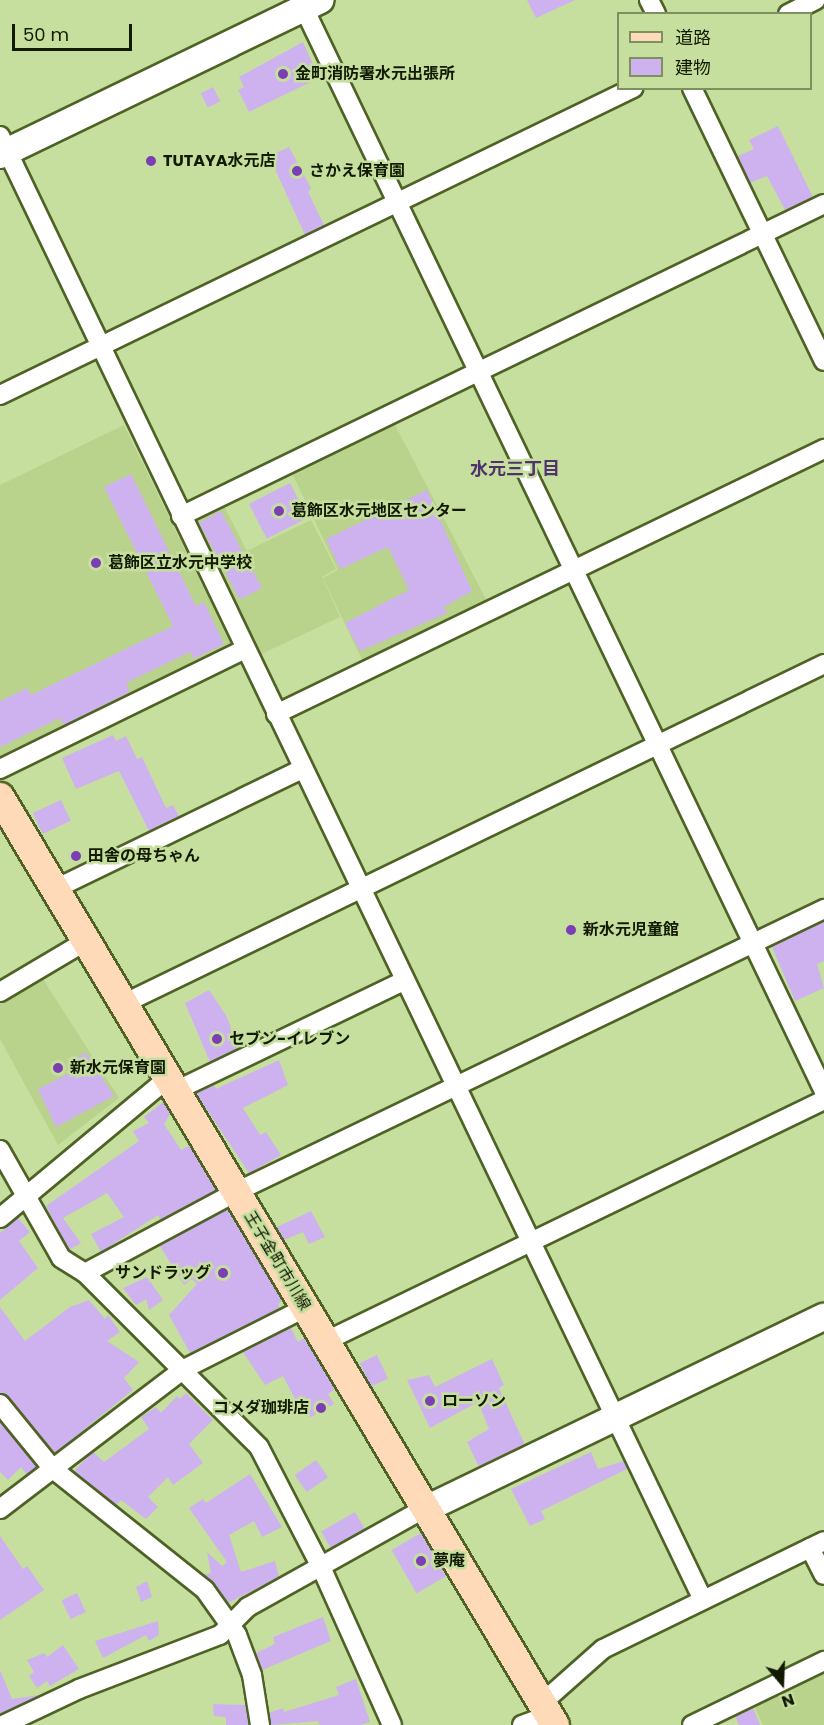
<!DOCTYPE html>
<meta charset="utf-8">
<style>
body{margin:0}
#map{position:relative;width:824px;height:1725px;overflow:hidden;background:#c6df9e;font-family:Poppins,"Noto Sans JP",sans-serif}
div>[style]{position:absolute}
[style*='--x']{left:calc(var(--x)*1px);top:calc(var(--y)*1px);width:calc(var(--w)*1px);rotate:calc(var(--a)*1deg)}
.built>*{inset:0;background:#b9d38c}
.building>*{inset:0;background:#cdb2ef;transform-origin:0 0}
.roads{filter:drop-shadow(2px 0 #4e6225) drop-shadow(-2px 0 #4e6225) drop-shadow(0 2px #4e6225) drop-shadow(0 -2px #4e6225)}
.street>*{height:18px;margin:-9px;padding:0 9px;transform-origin:9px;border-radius:9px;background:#fff}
.secondary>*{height:26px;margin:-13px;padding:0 13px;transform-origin:13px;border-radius:13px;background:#fff}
.primary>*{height:28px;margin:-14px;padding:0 14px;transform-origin:14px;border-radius:14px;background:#fedab8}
.dots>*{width:16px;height:16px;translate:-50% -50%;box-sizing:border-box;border:3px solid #c6df9e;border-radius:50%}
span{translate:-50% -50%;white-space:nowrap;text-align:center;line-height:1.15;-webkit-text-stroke:5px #c6df9e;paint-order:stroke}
.poi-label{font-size:16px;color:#121a02;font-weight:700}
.left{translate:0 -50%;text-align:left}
.right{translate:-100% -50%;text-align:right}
.street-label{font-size:16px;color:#121a02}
.neighbourhood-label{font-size:18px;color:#50336d;font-weight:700}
.legend{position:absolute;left:617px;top:12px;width:195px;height:78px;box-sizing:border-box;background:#c6df9e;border:2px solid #7e9060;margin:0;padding:8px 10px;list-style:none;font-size:18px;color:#121a02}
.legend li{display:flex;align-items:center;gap:12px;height:30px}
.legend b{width:30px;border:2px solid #7e9060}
.north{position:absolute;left:752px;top:1653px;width:60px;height:60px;-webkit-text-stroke:4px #c6df9e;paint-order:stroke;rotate:161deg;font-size:16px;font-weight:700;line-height:24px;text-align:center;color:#121a02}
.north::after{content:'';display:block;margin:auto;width:21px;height:27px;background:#121a02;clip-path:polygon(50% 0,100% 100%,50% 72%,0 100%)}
.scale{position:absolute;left:12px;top:24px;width:120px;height:27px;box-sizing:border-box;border:3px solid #121a02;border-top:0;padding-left:8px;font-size:18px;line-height:21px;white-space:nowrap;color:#121a02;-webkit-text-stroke:4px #c6df9e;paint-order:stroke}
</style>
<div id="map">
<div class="built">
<div style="clip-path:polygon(394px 423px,489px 605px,364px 664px,323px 578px,338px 570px,292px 473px)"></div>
<div style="clip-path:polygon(124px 425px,230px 642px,227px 651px,0 761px,0 485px)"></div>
<div style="clip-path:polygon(222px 502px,247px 551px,311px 520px,336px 569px,322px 577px,340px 617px,255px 657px,186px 519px)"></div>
<div style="clip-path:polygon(41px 976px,119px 1098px,58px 1145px,0 1039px,0 999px)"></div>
<div style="clip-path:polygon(824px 1669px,824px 1725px,763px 1725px,753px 1703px)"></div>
</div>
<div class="building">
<div style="clip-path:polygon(527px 0,575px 0,536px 18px)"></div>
<div style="clip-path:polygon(303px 42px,319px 78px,249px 112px,238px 90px,244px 87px,239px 77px)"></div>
<div style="left:213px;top:87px;width:16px;height:14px;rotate:63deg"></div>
<div style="clip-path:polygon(778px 126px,813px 197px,785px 210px,767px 176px,750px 183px,738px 156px,754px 149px,749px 140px)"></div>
<div style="clip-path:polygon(289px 147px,311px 188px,308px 192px,324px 225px,305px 235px,269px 156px)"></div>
<div style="clip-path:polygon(131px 474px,196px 606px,204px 602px,224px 644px,194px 659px,190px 652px,126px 683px,130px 692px,64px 725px,60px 718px,0 747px,0 701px,27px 688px,31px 695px,173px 626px,104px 487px)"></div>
<div style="left:290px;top:483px;width:39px;height:46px;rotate:63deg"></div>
<div style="clip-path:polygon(427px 490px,472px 591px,444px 607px,447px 613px,360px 651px,345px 623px,409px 590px,388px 547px,340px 569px,326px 539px)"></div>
<div style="left:221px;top:511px;width:87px;height:25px;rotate:62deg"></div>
<div style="clip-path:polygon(113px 735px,116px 741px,126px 736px,137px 759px,142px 757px,166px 808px,173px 805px,179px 816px,149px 831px,119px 771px,76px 789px,62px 758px)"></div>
<div style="left:61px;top:800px;width:23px;height:31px;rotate:65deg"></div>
<div style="clip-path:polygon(824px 921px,824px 961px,817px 964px,824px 988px,795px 1001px,772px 947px)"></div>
<div style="clip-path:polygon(209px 990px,227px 1017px,238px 1048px,210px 1062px,185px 1003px)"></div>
<div style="clip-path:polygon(86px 1053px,114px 1096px,56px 1127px,38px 1089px,72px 1072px,67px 1061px)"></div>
<div style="clip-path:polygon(279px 1060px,288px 1085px,243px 1108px,260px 1135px,266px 1132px,281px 1155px,249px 1173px,196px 1093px,214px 1085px,216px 1089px)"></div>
<div style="clip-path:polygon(163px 1102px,170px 1114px,164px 1124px,181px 1150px,189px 1146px,216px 1190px,165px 1217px,160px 1219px,158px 1215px,101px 1252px,91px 1234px,124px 1217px,107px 1193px,63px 1218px,81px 1243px,69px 1250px,46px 1206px,139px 1141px,133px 1131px,149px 1123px,144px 1117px)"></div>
<div style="clip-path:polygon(227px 1209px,282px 1301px,278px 1304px,280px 1308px,190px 1353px,169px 1315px,197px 1284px,192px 1279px,184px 1285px,160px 1246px)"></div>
<div style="clip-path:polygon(311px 1211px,325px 1237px,309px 1244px,303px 1232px,284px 1240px,277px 1227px)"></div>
<div style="clip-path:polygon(18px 1218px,30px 1232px,19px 1241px,38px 1268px,0 1300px,0 1233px)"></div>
<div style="clip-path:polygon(147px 1277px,163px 1300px,149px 1310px,146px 1299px,136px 1305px,123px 1288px)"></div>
<div style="clip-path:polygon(89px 1300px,105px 1319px,108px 1315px,120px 1332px,107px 1341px,139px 1362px,124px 1378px,133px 1390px,55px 1453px,9px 1397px,0 1393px,0 1307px,25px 1341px,70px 1307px)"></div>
<div style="clip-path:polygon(291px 1328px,298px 1342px,304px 1338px,335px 1389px,328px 1394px,334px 1404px,311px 1417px,303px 1414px,283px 1376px,265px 1385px,243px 1352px)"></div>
<div style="left:377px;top:1355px;width:26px;height:19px;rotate:65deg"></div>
<div style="clip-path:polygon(492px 1359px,504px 1385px,499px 1388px,525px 1445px,479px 1467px,467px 1442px,489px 1429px,478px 1402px,430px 1428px,407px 1380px,429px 1375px,435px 1387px)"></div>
<div style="clip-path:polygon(186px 1393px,213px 1420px,189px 1444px,203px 1463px,173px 1485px,168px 1477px,148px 1497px,158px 1507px,146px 1519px,121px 1500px,116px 1505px,74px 1471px,93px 1452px,104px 1462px,149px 1429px,141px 1417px,156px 1407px,161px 1413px,177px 1396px,180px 1399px)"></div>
<div style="clip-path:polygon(0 1422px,37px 1467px,27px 1475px,21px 1467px,8px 1480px,0 1472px)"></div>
<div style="clip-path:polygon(591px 1452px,598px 1469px,624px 1461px,627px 1469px,541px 1511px,545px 1519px,530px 1526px,511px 1489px)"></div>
<div style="left:316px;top:1460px;width:21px;height:26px;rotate:55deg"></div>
<div style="clip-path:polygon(250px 1474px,282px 1527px,262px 1537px,254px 1521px,229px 1535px,241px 1572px,275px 1561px,279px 1577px,228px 1603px,204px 1575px,211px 1573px,207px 1552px,222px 1566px,227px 1562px,189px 1508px,203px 1499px,206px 1503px)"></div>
<div style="left:355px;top:1512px;width:20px;height:39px;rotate:60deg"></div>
<div style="left:421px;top:1533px;width:50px;height:34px;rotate:60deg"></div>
<div style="clip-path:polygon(0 1536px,23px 1569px,27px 1566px,44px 1590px,0 1620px)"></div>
<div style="clip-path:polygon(147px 1581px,152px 1597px,141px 1602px,136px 1587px)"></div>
<div style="left:77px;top:1593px;width:21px;height:17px;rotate:65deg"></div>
<div style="clip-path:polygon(323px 1617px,331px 1641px,262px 1670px,256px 1653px,275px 1644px,273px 1637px)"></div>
<div style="clip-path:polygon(158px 1621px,159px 1635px,149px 1641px,146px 1635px,103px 1658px,95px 1641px)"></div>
<div style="clip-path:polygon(63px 1645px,79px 1669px,50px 1686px,47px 1681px,37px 1688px,29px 1676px,34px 1672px,27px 1660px,44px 1653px,47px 1657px)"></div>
<div style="clip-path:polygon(0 1670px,12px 1699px,40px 1695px,0 1714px)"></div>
<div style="clip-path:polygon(356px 1679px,370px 1722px,361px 1725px,320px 1725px,318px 1721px,271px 1725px,269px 1713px,283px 1708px,284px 1712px,339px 1695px,336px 1687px)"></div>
<div style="clip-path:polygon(213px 1704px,245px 1705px,249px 1725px,226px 1725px,226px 1717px,214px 1716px)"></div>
<div style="clip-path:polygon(753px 1708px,760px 1725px,739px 1725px,735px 1716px)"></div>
</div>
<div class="roads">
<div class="street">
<div style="--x:300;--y:0;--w:1210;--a:64.35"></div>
<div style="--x:649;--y:0;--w:16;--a:63"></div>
<div style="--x:788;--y:14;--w:31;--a:-27"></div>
<div style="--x:692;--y:88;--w:303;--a:64.2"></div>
<div style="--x:0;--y:136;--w:1624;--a:64.35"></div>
<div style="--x:0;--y:395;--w:704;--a:-25.87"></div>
<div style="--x:181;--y:516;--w:715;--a:-25.88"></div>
<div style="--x:276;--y:714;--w:609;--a:-25.81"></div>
<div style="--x:0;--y:769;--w:273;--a:-26.1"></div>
<div style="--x:55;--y:889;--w:275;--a:-25.9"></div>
<div style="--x:0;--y:992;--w:100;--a:-30.7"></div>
<div style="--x:123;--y:1004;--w:779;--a:-25.87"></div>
<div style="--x:175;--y:1091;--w:254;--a:-25.7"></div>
<div style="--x:0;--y:1150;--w:124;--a:60.5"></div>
<div style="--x:61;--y:1258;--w:28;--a:32"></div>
<div style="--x:85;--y:1273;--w:246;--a:45"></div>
<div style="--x:259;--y:1447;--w:135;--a:62.7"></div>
<div style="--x:321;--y:1567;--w:173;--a:65.8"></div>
<div style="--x:0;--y:1218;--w:217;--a:-39.8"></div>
<div style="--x:85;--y:1273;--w:171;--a:-28.2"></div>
<div style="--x:236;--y:1192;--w:653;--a:-25.7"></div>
<div style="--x:326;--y:1341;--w:553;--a:-25.82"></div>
<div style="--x:0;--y:1404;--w:84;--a:50.8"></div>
<div style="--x:53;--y:1469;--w:194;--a:38.5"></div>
<div style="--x:205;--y:1590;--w:55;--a:54.6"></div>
<div style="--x:237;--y:1635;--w:43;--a:69.4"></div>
<div style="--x:252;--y:1675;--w:51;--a:80.9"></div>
<div style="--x:0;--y:1509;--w:231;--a:-37.3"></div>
<div style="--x:184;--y:1369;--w:136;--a:-26.8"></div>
<div style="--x:810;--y:1548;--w:30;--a:63"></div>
<div style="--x:542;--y:1703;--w:81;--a:-41.5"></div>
<div style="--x:603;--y:1649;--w:246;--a:-26"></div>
<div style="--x:3;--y:1725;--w:84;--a:-25.3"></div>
<div style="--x:79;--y:1689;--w:151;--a:-21"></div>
<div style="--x:220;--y:1635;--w:40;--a:-45"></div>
<div style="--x:248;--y:1607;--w:203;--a:-29.2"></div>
<div style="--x:522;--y:1725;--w:29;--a:-20"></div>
<div style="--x:692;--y:1725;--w:147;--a:-25.9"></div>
</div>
<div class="secondary">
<div style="--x:0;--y:155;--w:356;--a:-25.8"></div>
<div style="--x:426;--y:1509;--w:442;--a:-25.8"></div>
</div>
<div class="primary">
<div style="--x:0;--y:797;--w:1081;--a:59.12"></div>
</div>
</div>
<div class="dots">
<div style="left:283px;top:74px;background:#7c3eb3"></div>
<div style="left:151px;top:161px;background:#7c3eb3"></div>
<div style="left:297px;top:171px;background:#7c3eb3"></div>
<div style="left:279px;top:511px;background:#7c3eb3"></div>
<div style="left:96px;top:563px;background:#7c3eb3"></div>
<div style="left:76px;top:856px;background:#7c3eb3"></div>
<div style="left:571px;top:930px;background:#7c3eb3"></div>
<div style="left:217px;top:1039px;background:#7c3eb3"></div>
<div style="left:58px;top:1068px;background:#7c3eb3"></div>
<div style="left:223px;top:1273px;background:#7c3eb3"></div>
<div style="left:430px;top:1401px;background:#7c3eb3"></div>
<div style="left:321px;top:1408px;background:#7c3eb3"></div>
<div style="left:421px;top:1561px;background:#7c3eb3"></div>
</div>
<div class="poi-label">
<span class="left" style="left:295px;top:74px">金町消防署水元出張所</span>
<span class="left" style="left:163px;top:161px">TUTAYA水元店</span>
<span class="left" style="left:309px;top:171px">さかえ保育園</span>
<span class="left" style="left:291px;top:511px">葛飾区水元地区センター</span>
<span class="left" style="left:108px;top:563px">葛飾区立水元中学校</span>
<span class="left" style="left:88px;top:856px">田舎の母ちゃん</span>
<span class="left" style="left:583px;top:930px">新水元児童館</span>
<span class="left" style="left:229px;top:1039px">セブン-イレブン</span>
<span class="left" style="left:70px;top:1068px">新水元保育園</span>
<span class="right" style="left:211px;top:1273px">サンドラッグ</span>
<span class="left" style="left:442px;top:1401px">ローソン</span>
<span class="right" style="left:309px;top:1408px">コメダ珈琲店</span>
<span class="left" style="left:433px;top:1561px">夢庵</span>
</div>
<div class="street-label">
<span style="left:277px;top:1261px;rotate:59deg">王子金町市川線</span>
</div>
<div class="neighbourhood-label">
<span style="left:515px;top:469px">水元三丁目</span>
</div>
<ul class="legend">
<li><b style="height:8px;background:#fedab8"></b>道路</li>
<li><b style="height:16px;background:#cdb2ef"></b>建物</li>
</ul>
<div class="north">N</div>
<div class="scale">50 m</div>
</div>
